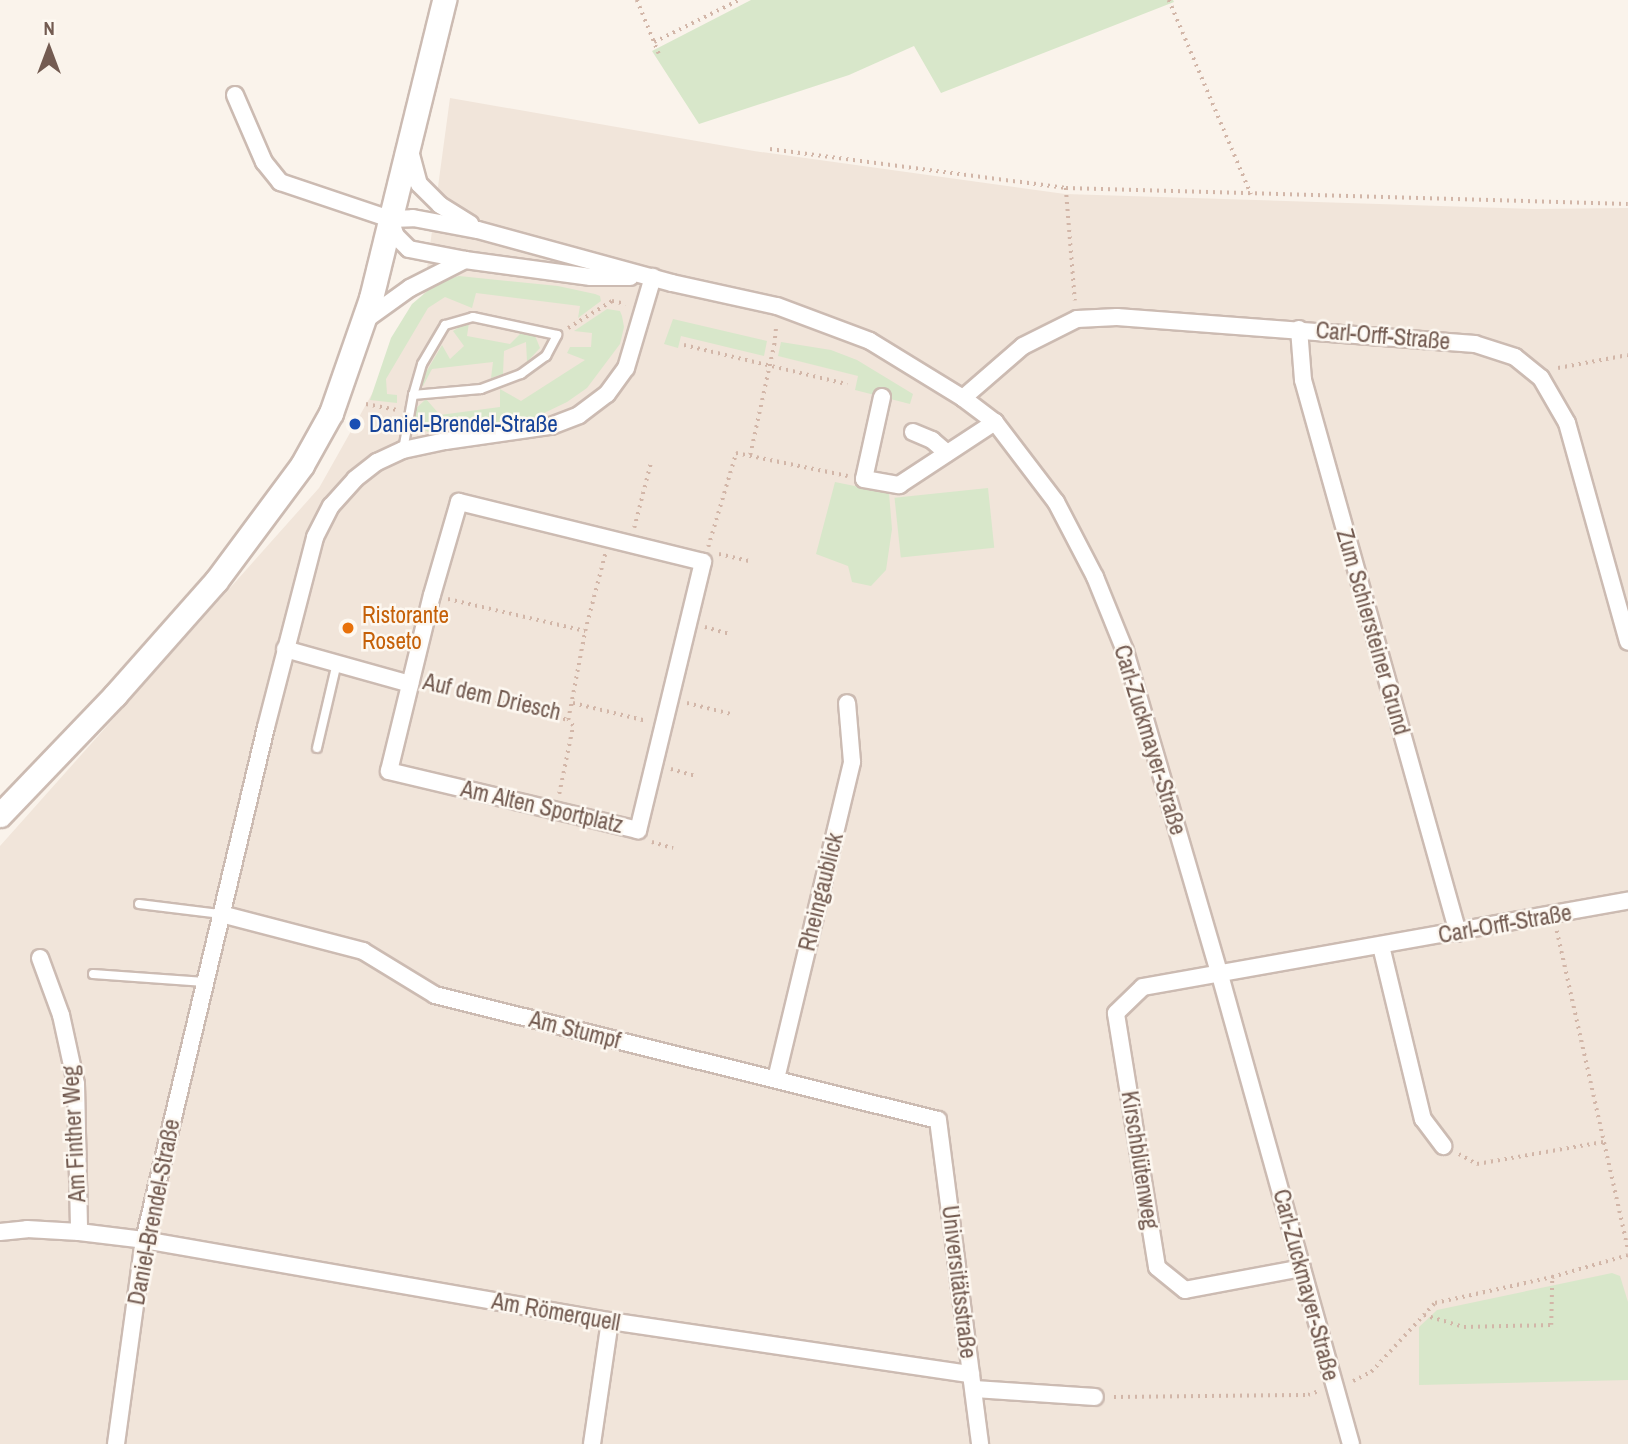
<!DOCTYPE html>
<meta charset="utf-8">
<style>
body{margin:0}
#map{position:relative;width:1628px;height:1444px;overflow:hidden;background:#faf3eb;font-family:"Archivo Narrow",sans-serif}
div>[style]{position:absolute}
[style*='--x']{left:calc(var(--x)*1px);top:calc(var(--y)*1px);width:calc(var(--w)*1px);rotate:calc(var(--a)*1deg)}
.residential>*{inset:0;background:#f1e5da}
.green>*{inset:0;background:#d8e7ca;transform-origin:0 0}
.path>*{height:3.5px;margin-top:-1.75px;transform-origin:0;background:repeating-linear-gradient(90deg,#d2b6a8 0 2px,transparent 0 7px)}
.roads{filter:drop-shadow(2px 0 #ccbbb2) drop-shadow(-2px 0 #ccbbb2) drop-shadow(0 2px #ccbbb2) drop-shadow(0 -2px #ccbbb2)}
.lane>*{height:8px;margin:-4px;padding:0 4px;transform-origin:4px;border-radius:4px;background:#fff}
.street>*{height:16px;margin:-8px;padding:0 8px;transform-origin:8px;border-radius:8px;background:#fff}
.secondary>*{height:23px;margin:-11.5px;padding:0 11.5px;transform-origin:11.5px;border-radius:11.5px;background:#fff}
.dots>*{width:19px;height:19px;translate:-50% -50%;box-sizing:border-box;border:4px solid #fdf8f1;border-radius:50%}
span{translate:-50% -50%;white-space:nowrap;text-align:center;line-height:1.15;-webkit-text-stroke:5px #fdf8f1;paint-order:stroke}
.street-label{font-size:23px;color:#735b51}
.transit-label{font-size:23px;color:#164399}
.left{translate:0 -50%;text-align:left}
.food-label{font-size:23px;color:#c56008}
.north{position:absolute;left:14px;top:14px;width:70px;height:70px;-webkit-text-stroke:5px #fdf8f1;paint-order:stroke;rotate:0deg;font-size:19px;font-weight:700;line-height:28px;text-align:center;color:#735b51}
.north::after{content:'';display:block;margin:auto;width:24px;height:32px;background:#735b51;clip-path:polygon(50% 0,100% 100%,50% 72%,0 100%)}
</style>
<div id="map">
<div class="residential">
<div style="clip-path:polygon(450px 98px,754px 151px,1065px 194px,1535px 209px,1628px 208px,1628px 1444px,0 1444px,0 846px,319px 488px,422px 305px)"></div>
</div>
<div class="green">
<div style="clip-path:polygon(751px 0,1173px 0,1174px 2px,941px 93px,914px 46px,849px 75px,699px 124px,652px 51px)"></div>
<div style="clip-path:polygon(459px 276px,558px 286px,595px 294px,600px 296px,601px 301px,578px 318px,580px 306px,476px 293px,472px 308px,445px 297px,428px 308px,386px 379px,387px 394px,397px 395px,397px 403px,370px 400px,391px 338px,412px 304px,437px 283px)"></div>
<div style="clip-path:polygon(607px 309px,620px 311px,622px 316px,624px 327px,620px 344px,587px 388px,567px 402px,536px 417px,518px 420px,428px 432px,415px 424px,412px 412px,426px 399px,440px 415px,500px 407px,500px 389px,521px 401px,585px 360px,567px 353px,570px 347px,591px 347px,592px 333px,574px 331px)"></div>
<div style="clip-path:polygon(673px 319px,767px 341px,764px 356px,681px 336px,678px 348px,664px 344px)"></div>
<div style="clip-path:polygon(466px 323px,469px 323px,467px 336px,510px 344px,524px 330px,534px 333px,540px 348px,527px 362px,526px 342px,504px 351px,503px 374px,491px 378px,493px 362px,432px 369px,423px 386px,419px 384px,442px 345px,450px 359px,464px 346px,453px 331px)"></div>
<div style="clip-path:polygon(781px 342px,831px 350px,857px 360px,913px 394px,910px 404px,855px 390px,858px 376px,778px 356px)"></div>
<div style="clip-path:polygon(835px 482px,889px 493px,892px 529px,886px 570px,871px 586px,852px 582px,848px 566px,816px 554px)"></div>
<div style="left:988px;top:488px;width:60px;height:94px;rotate:84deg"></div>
<div style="clip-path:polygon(1612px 1273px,1620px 1276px,1628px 1302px,1628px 1380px,1419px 1385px,1419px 1327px,1437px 1310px)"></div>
</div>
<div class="path">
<div style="--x:637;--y:0;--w:58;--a:67.8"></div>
<div style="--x:1169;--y:0;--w:211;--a:67.1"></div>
<div style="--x:654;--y:42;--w:95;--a:-26.3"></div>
<div style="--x:770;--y:149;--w:299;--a:7.5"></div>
<div style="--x:1066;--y:188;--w:562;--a:1.63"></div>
<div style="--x:1066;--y:188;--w:113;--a:85.4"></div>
<div style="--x:568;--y:328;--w:52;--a:-31.5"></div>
<div style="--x:612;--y:301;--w:14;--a:12"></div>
<div style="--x:684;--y:345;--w:168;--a:13.5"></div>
<div style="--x:1558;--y:368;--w:71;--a:-10.5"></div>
<div style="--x:366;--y:404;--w:33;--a:11"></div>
<div style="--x:750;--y:455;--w:113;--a:-77.7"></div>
<div style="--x:774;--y:345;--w:19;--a:-84"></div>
<div style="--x:634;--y:528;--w:68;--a:-75.6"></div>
<div style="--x:708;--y:547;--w:98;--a:-73.4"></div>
<div style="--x:736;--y:453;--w:114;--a:11.6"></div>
<div style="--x:719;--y:554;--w:32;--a:13"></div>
<div style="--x:448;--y:599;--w:141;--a:13.1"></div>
<div style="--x:705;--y:627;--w:26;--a:16"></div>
<div style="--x:428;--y:683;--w:145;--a:14.8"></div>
<div style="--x:573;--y:703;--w:76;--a:13.7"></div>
<div style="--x:687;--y:703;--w:45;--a:14"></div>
<div style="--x:568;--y:720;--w:91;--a:-79.2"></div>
<div style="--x:585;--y:631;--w:80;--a:-75.4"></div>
<div style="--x:671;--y:769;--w:26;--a:16"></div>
<div style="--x:559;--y:794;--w:69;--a:-78.4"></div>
<div style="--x:573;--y:726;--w:8;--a:-130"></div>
<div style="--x:652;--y:842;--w:22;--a:16"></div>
<div style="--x:1557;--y:931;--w:326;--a:77.4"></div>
<div style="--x:1459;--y:1154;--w:21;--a:29"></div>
<div style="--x:1477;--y:1164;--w:128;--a:-9.9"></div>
<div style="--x:1424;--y:1315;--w:42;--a:16.7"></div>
<div style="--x:1464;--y:1327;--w:87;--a:-1.3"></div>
<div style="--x:1551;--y:1325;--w:48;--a:-88.8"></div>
<div style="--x:1353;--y:1381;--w:20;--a:-27"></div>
<div style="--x:1371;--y:1372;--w:94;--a:-47.2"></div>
<div style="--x:1435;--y:1303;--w:120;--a:-12.5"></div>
<div style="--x:1552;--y:1277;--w:79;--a:-16.1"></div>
<div style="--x:1114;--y:1397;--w:194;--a:-0.6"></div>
<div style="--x:1308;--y:1395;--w:12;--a:-20"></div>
</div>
<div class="roads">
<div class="lane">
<div style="--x:403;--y:450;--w:56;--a:-79.7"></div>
<div style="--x:413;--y:395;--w:68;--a:-5"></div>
<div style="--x:481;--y:389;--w:43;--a:-20.6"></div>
<div style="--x:521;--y:374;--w:31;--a:-36"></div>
<div style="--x:546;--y:356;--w:24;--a:-62"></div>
<div style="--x:557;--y:335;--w:86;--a:-167.9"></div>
<div style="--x:473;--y:317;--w:29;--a:164"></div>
<div style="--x:445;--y:325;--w:45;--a:120.5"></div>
<div style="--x:422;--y:364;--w:32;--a:106"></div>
<div style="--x:317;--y:748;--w:87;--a:-76.8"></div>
<div style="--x:139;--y:904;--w:83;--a:7"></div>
<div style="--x:93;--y:974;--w:112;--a:4.1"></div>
</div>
<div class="street">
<div style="--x:235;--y:95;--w:73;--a:66.6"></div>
<div style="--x:264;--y:162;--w:26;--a:51"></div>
<div style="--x:280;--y:182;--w:116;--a:18.6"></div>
<div style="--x:390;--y:219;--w:23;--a:-2"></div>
<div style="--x:413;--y:218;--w:66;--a:10.5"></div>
<div style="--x:478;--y:230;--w:201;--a:15.3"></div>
<div style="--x:672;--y:283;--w:107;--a:12.4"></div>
<div style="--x:777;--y:306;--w:99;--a:20.6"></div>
<div style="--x:870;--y:341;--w:109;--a:31.5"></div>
<div style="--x:963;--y:398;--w:40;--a:37"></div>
<div style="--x:995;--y:422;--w:101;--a:52.7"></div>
<div style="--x:1056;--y:502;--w:85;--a:62.5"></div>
<div style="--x:1095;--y:577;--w:80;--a:67.9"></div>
<div style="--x:1125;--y:651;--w:338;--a:73.7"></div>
<div style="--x:1220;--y:975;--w:487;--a:74.4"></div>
<div style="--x:409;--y:147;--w:38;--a:75"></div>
<div style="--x:419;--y:184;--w:30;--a:45"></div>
<div style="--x:440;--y:205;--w:36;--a:32"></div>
<div style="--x:390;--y:219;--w:18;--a:71"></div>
<div style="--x:396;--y:236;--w:18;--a:45"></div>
<div style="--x:409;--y:249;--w:57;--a:11.1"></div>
<div style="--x:465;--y:260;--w:127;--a:7.7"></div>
<div style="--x:591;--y:277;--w:39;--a:0"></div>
<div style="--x:364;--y:321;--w:57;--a:-35.7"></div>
<div style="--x:410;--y:288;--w:62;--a:-27"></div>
<div style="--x:1299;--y:329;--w:51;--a:85.5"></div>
<div style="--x:1303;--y:380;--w:574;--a:74.34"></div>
<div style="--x:882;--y:397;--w:84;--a:102.4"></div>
<div style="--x:864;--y:479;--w:36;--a:10"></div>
<div style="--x:899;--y:485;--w:115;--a:-33.3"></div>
<div style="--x:963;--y:398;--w:79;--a:-40.9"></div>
<div style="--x:1023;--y:346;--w:60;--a:-26.6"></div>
<div style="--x:1077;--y:319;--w:40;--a:-2.9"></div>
<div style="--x:1117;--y:317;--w:359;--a:4.3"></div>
<div style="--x:1475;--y:344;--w:42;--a:18"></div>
<div style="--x:1515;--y:357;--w:33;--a:39"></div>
<div style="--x:1541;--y:378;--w:52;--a:60"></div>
<div style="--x:1567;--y:423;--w:227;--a:74.4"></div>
<div style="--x:913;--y:432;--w:21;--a:23"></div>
<div style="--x:932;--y:440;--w:20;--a:41"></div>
<div style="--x:459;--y:502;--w:251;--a:13.8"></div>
<div style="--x:703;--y:562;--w:276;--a:103.6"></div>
<div style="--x:638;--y:830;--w:256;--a:-166.7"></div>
<div style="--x:389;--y:771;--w:181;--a:-76.3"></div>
<div style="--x:432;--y:595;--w:97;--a:-73.8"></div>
<div style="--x:285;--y:649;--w:130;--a:15.6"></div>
<div style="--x:221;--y:914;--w:147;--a:14.6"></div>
<div style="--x:363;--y:951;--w:84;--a:31.4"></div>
<div style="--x:435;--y:995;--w:518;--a:13.96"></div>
<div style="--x:938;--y:1120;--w:327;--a:82.6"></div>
<div style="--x:1381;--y:946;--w:178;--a:76.4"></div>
<div style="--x:1423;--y:1119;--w:34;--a:53"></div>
<div style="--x:40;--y:958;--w:61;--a:69.8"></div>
<div style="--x:61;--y:1015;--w:71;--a:77.7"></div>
<div style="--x:76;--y:1084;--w:148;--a:88.8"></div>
<div style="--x:776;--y:1079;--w:326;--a:-76.5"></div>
<div style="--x:852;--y:762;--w:59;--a:-94.8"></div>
<div style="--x:0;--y:1232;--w:27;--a:-6"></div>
<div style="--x:27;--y:1229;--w:52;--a:3.3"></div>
<div style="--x:79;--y:1232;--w:65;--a:7"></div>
<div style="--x:144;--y:1240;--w:473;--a:9.9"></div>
<div style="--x:610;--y:1321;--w:365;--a:8.4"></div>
<div style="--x:1302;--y:1268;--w:119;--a:169.4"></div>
<div style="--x:1185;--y:1290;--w:36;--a:-141"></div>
<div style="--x:1157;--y:1267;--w:257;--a:-99.2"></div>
<div style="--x:1116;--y:1013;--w:37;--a:-44"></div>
<div style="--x:1143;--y:987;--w:493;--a:-10.1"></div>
<div style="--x:975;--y:1389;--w:120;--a:3.8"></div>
<div style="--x:116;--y:1444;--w:206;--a:-82.2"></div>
<div style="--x:144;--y:1240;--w:527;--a:-76.62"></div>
<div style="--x:266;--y:727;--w:196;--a:-75.5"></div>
<div style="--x:315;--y:537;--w:35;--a:-63"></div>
<div style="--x:331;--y:506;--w:36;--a:-48"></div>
<div style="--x:355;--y:479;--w:28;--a:-38"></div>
<div style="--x:377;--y:462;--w:29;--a:-25"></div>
<div style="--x:403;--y:450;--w:43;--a:-12.1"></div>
<div style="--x:445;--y:441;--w:107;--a:-8.1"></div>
<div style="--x:551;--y:426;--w:30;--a:-21"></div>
<div style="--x:579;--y:415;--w:35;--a:-37"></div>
<div style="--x:607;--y:394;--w:32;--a:-54"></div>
<div style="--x:626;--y:368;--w:95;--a:-73.5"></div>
<div style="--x:592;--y:1444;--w:124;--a:-81.7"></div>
</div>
<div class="secondary">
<div style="--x:0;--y:815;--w:166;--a:-46.2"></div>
<div style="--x:115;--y:695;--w:152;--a:-48.5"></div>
<div style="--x:216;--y:581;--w:144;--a:-53.4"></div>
<div style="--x:302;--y:465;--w:60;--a:-60.9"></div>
<div style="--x:331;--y:413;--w:122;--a:-70.8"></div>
<div style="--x:371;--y:298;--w:307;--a:-76.2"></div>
</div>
</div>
<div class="dots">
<div style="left:355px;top:424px;background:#1a4fb4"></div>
<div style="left:348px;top:628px;background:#e8710a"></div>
</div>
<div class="street-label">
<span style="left:1383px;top:336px;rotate:5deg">Carl-Orff-Straße</span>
<span style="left:1373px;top:632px;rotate:74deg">Zum Schiersteiner Grund</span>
<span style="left:492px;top:697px;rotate:13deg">Auf dem Driesch</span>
<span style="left:1150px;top:740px;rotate:73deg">Carl-Zuckmayer-Straße</span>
<span style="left:542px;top:807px;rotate:13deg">Am Alten Sportplatz</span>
<span style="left:821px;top:892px;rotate:-76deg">Rheingaublick</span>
<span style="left:1505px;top:924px;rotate:-10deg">Carl-Orff-Straße</span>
<span style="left:575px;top:1030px;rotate:14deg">Am Stumpf</span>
<span style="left:74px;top:1134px;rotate:-93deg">Am Finther Weg</span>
<span style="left:1140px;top:1160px;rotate:81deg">Kirschblütenweg</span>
<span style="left:154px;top:1212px;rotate:-79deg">Daniel-Brendel-Straße</span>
<span style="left:959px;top:1282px;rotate:83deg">Universitätsstraße</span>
<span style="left:1306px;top:1285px;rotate:75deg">Carl-Zuckmayer-Straße</span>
<span style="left:556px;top:1312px;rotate:10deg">Am Römerquell</span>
</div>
<div class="transit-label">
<span class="left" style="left:369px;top:424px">Daniel-Brendel-Straße</span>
</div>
<div class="food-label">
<span class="left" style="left:362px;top:628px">Ristorante<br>Roseto</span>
</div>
<div class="north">N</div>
</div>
